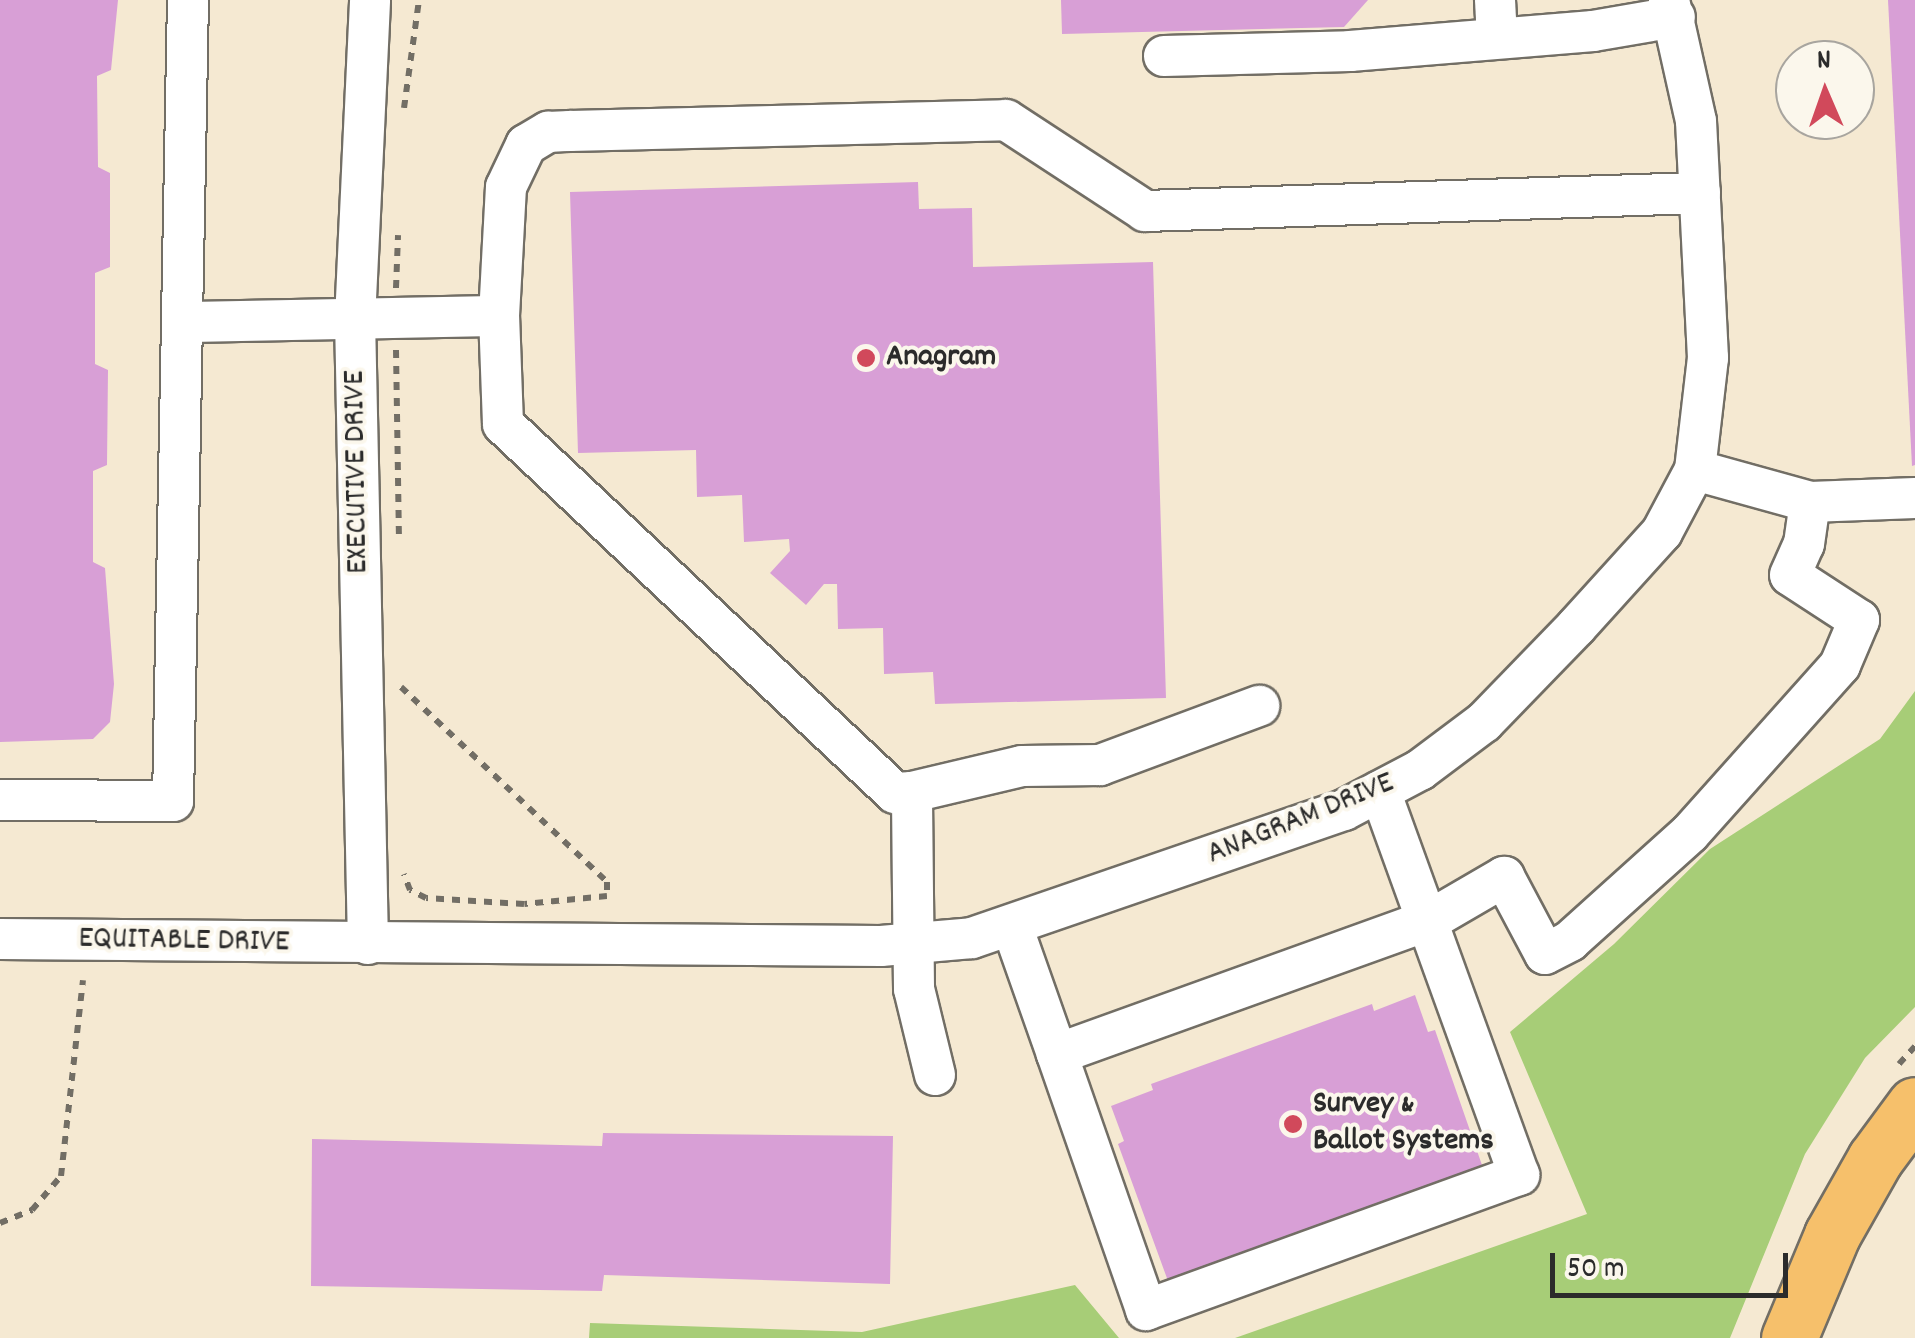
<!DOCTYPE html>
<style>
body{margin:0}
#map{position:relative;width:1915px;height:1338px;overflow:hidden;background:#f5e9d2;font-family:Dekko,sans-serif}
div>[style]{position:absolute}
[style*='--x']{left:calc(var(--x)*1px);top:calc(var(--y)*1px);width:calc(var(--w)*1px);rotate:calc(var(--a)*1deg)}
.green>*{inset:0;background:#a7cd77}
.building>*{inset:0;background:#d89fd6}
.path>*{height:6px;margin-top:-3px;transform-origin:0;background:repeating-linear-gradient(90deg,#726e65 0 8px,transparent 0 16px)}
.roads{filter:drop-shadow(2px 0 #726e65) drop-shadow(-2px 0 #726e65) drop-shadow(0 2px #726e65) drop-shadow(0 -2px #726e65)}
.minor>*{height:40px;margin:-20px;padding:0 20px;transform-origin:20px;border-radius:20px;background:#fff}
.highway>*{height:55px;margin:-27.5px;padding:0 27.5px;transform-origin:27.5px;border-radius:27.5px;background:#f6c06b}
.dots>*{width:28px;height:28px;translate:-50% -50%;box-sizing:border-box;border:5px solid #fbf7ec;border-radius:50%}
span{translate:-50% -50%;white-space:nowrap;text-align:center;line-height:1.15;-webkit-text-stroke:8px #fbf7ec;paint-order:stroke}
.poi-label{font-size:32px;color:#2b2b2b;font-weight:700}
.left{translate:0 -50%;text-align:left}
.street-label{font-size:32px;color:#2b2b2b}
.north{position:absolute;left:1775px;top:40px;width:100px;height:100px;box-sizing:border-box;background:#fbf7ec;border:2px solid #a8a59f;border-radius:50%;rotate:358deg;font-size:28px;font-weight:700;line-height:40px;text-align:center;color:#2b2b2b}
.north::after{content:'';display:block;margin:auto;width:35px;height:45px;background:#d1495b;clip-path:polygon(50% 0,100% 100%,50% 72%,0 100%)}
.scale{position:absolute;left:1550px;top:1253px;width:238px;height:45px;box-sizing:border-box;border:5px solid #2b2b2b;border-top:0;padding-left:12px;font-size:30px;line-height:35px;white-space:nowrap;color:#2b2b2b;-webkit-text-stroke:8px #fbf7ec;paint-order:stroke}
</style>
<div id="map">
<div class="green">
<div style="clip-path:polygon(1915px 691px,1915px 1007px,1865px 1058px,1805px 1154px,1730px 1338px,1235px 1338px,1587px 1214px,1510px 1032px,1614px 944px,1710px 849px,1880px 739px)"></div>
<div style="clip-path:polygon(1075px 1285px,1119px 1338px,589px 1338px,590px 1323px,862px 1332px)"></div>
</div>
<div class="building">
<div style="clip-path:polygon(0 0,118px 0,111px 70px,97px 76px,98px 167px,110px 173px,110px 267px,95px 273px,95px 364px,108px 370px,107px 465px,93px 471px,93px 562px,105px 568px,114px 684px,110px 722px,93px 739px,0 742px)"></div>
<div style="clip-path:polygon(1061px 0,1368px 0,1344px 27px,1062px 34px)"></div>
<div style="clip-path:polygon(1888px 0,1915px 0,1915px 465px,1912px 466px)"></div>
<div style="clip-path:polygon(918px 182px,919px 209px,972px 208px,973px 267px,1153px 262px,1166px 698px,935px 704px,933px 672px,884px 674px,883px 628px,838px 629px,837px 584px,824px 584px,806px 605px,770px 573px,790px 551px,789px 539px,744px 542px,742px 495px,697px 497px,696px 450px,578px 453px,570px 192px)"></div>
<div style="clip-path:polygon(1415px 995px,1428px 1032px,1435px 1030px,1483px 1168px,1168px 1281px,1118px 1144px,1124px 1141px,1111px 1106px,1153px 1090px,1151px 1084px,1372px 1004px,1374px 1011px)"></div>
<div style="clip-path:polygon(603px 1133px,893px 1136px,890px 1284px,604px 1275px,602px 1291px,311px 1286px,312px 1139px,602px 1146px)"></div>
</div>
<div class="path">
<div style="--x:404;--y:108;--w:109;--a:-82.1"></div>
<div style="--x:396;--y:288;--w:53;--a:-87.8"></div>
<div style="--x:396;--y:350;--w:187;--a:89.1"></div>
<div style="--x:401;--y:687;--w:284;--a:43.4"></div>
<div style="--x:607;--y:882;--w:14;--a:90"></div>
<div style="--x:607;--y:896;--w:83;--a:174.5"></div>
<div style="--x:524;--y:904;--w:98;--a:-176.5"></div>
<div style="--x:426;--y:898;--w:18;--a:-153"></div>
<div style="--x:410;--y:890;--w:17;--a:-111"></div>
<div style="--x:1899;--y:1064;--w:24;--a:-48"></div>
<div style="--x:0;--y:1223;--w:35;--a:-22"></div>
<div style="--x:32;--y:1210;--w:45;--a:-49.5"></div>
<div style="--x:61;--y:1176;--w:197;--a:-83.6"></div>
</div>
<div class="roads">
<div class="minor">
<div style="--x:1495;--y:0;--w:35;--a:87"></div>
<div style="--x:1164;--y:56;--w:186;--a:-1.5"></div>
<div style="--x:1350;--y:51;--w:244;--a:-4.7"></div>
<div style="--x:1593;--y:31;--w:83;--a:-9.7"></div>
<div style="--x:185;--y:322;--w:314;--a:-1.1"></div>
<div style="--x:1695;--y:470;--w:119;--a:15.5"></div>
<div style="--x:1810;--y:502;--w:105;--a:-2.2"></div>
<div style="--x:912;--y:792;--w:113;--a:-13.3"></div>
<div style="--x:1022;--y:766;--w:78;--a:-0.7"></div>
<div style="--x:1100;--y:765;--w:170;--a:-20.4"></div>
<div style="--x:0;--y:800;--w:173;--a:0.3"></div>
<div style="--x:173;--y:801;--w:801;--a:-88.93"></div>
<div style="--x:1013;--y:929;--w:133;--a:70.6"></div>
<div style="--x:1057;--y:1054;--w:396;--a:-19.8"></div>
<div style="--x:1430;--y:920;--w:86;--a:-30.2"></div>
<div style="--x:1504;--y:877;--w:87;--a:62"></div>
<div style="--x:1545;--y:954;--w:28;--a:-27"></div>
<div style="--x:1570;--y:941;--w:161;--a:-42"></div>
<div style="--x:1690;--y:833;--w:225;--a:-48.2"></div>
<div style="--x:1840;--y:665;--w:49;--a:-67.1"></div>
<div style="--x:1859;--y:620;--w:82;--a:-146.9"></div>
<div style="--x:1790;--y:575;--w:34;--a:-66"></div>
<div style="--x:1804;--y:544;--w:42;--a:-81.9"></div>
<div style="--x:0;--y:939;--w:881;--a:0.46"></div>
<div style="--x:881;--y:946;--w:91;--a:-5"></div>
<div style="--x:972;--y:938;--w:393;--a:-19"></div>
<div style="--x:1344;--y:810;--w:86;--a:-27.8"></div>
<div style="--x:1420;--y:770;--w:80;--a:-36.9"></div>
<div style="--x:1484;--y:722;--w:132;--a:-45.9"></div>
<div style="--x:1576;--y:627;--w:128;--a:-47.8"></div>
<div style="--x:1662;--y:532;--w:70;--a:-62"></div>
<div style="--x:1695;--y:470;--w:113;--a:-83.4"></div>
<div style="--x:1708;--y:358;--w:237;--a:-92.9"></div>
<div style="--x:1696;--y:121;--w:124;--a:-102.6"></div>
<div style="--x:368;--y:944;--w:624;--a:-91.19"></div>
<div style="--x:355;--y:320;--w:320;--a:-87.3"></div>
<div style="--x:1057;--y:1054;--w:271;--a:70.8"></div>
<div style="--x:1146;--y:1310;--w:397;--a:-19.9"></div>
<div style="--x:1519;--y:1175;--w:408;--a:-109.9"></div>
<div style="--x:935;--y:1075;--w:89;--a:-103.7"></div>
<div style="--x:914;--y:989;--w:197;--a:-90.6"></div>
<div style="--x:912;--y:792;--w:17;--a:177"></div>
<div style="--x:895;--y:793;--w:538;--a:-136.73"></div>
<div style="--x:503;--y:424;--w:108;--a:-92.1"></div>
<div style="--x:499;--y:316;--w:129;--a:-86.9"></div>
<div style="--x:506;--y:187;--w:47;--a:-64.5"></div>
<div style="--x:526;--y:145;--w:26;--a:-31"></div>
<div style="--x:548;--y:132;--w:22;--a:-3"></div>
<div style="--x:570;--y:131;--w:436;--a:-1.4"></div>
<div style="--x:1006;--y:120;--w:166;--a:33.2"></div>
<div style="--x:1145;--y:211;--w:555;--a:-1.86"></div>
</div>
<div class="highway">
<div style="--x:1789;--y:1338;--w:112;--a:-67.3"></div>
<div style="--x:1832;--y:1235;--w:87;--a:-60.5"></div>
<div style="--x:1875;--y:1159;--w:67;--a:-53.5"></div>
</div>
</div>
<div class="dots">
<div style="left:866px;top:358px;background:#d1495b"></div>
<div style="left:1293px;top:1124px;background:#d1495b"></div>
</div>
<div class="poi-label">
<span class="left" style="left:886px;top:358px">Anagram</span>
<span class="left" style="left:1313px;top:1124px">Survey &amp;<br>Ballot Systems</span>
</div>
<div class="street-label">
<span style="left:358px;top:472px;rotate:-91deg">EXECUTIVE DRIVE</span>
<span style="left:1301px;top:820px;rotate:-22deg">ANAGRAM DRIVE</span>
<span style="left:184px;top:942px;rotate:1deg">EQUITABLE DRIVE</span>
</div>
<div class="north">N</div>
<div class="scale">50 m</div>
</div>
